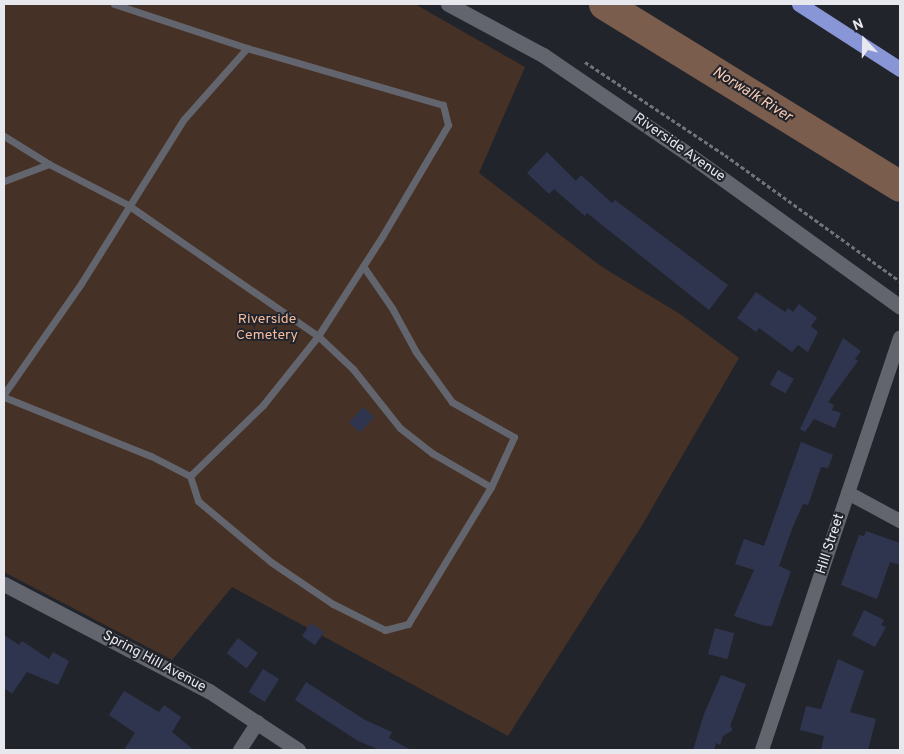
<!DOCTYPE html>
<style>
body{margin:0}
#map{position:relative;width:904px;height:754px;overflow:hidden;background:#22242b;font-family:Overpass,sans-serif}
div>[style]{position:absolute}
[style*='--x']{left:calc(var(--x)*1px);top:calc(var(--y)*1px);width:calc(var(--w)*1px);rotate:calc(var(--a)*1deg)}
.green>*{inset:0;background:#463126}
.river>*{height:31px;margin:-15.5px;padding:0 15.5px;transform-origin:15.5px;border-radius:15.5px;background:#7b5d4d}
.building>*{inset:0;background:#30354f;transform-origin:0 0}
.path>*{height:3px;margin-top:-1.5px;transform-origin:0;background:repeating-linear-gradient(90deg,#717379 0 4px,transparent 0 6.5px)}
.service>*{height:7px;margin:-3.5px;padding:0 3.5px;transform-origin:3.5px;border-radius:3.5px;background:#63656e}
.minor>*{height:14px;margin:-7px;padding:0 7px;transform-origin:7px;border-radius:7px;background:#63656e}
.tertiary>*{height:15px;margin:-7.5px;padding:0 7.5px;transform-origin:7.5px;border-radius:7.5px;background:#63656e}
.secondary>*{height:15px;margin:-7.5px;padding:0 7.5px;transform-origin:7.5px;border-radius:7.5px;background:#63656e}
.motorway>*{height:15px;margin:-7.5px;padding:0 7.5px;transform-origin:7.5px;border-radius:7.5px;background:#8895d6}
span{translate:-50% -50%;white-space:nowrap;text-align:center;line-height:1.15;-webkit-text-stroke:4px #22242b;paint-order:stroke}
.street-label{font-size:14px;color:#e7e8ed}
.park-label{font-size:14px;color:#f4bc9e}
.water-label{font-size:15px;color:#f9cbb3;font-style:italic}
.frame{position:absolute;inset:0;border:5px solid #e7e8ed;pointer-events:none}
.north{position:absolute;left:839px;top:15px;width:50px;height:50px;-webkit-text-stroke:4px #22242b;paint-order:stroke;rotate:339deg;font-size:14px;font-weight:700;line-height:20px;text-align:center;color:#e7e8ed}
.north::after{content:'';display:block;margin:auto;width:18px;height:22px;background:#e7e8ed;clip-path:polygon(50% 0,100% 100%,50% 72%,0 100%)}
</style>
<div id="map">
<div class="green">
<div style="clip-path:polygon(4px 4px,415px 4px,525px 67px,479px 173px,602px 267px,680px 314px,739px 358px,641px 527px,508px 736px,232px 587px,172px 660px,4px 572px)"></div>
</div>
<div class="river">
<div style="--x:604;--y:4;--w:347;--a:31.6"></div>
</div>
<div class="building">
<div style="clip-path:polygon(547px 152px,576px 181px,581px 175px,612px 203px,615px 200px,728px 285px,709px 310px,587px 213px,585px 216px,554px 189px,549px 194px,527px 173px)"></div>
<div style="clip-path:polygon(756px 292px,785px 312px,788px 308px,793px 312px,799px 304px,817px 318px,811px 326px,818px 332px,808px 352px,798px 345px,792px 352px,759px 328px,756px 332px,737px 318px)"></div>
<div style="clip-path:polygon(843px 338px,861px 351px,855px 359px,858px 361px,828px 402px,834px 405px,832px 410px,841px 413px,835px 428px,814px 419px,805px 432px,800px 429px)"></div>
<div style="left:778px;top:370px;width:18px;height:17px;rotate:29deg"></div>
<div style="left:363px;top:407px;width:15px;height:21px;rotate:42deg"></div>
<div style="clip-path:polygon(801px 442px,833px 455px,828px 468px,821px 467px,808px 505px,803px 504px,792px 529px,779px 566px,791px 571px,772px 626px,766px 626px,734px 616px,754px 570px,735px 564px,744px 539px,764px 546px)"></div>
<div style="clip-path:polygon(866px 531px,900px 543px,900px 565px,890px 562px,877px 599px,841px 585px,859px 535px,864px 536px)"></div>
<div style="clip-path:polygon(864px 610px,884px 620px,881px 625px,886px 627px,875px 647px,852px 635px)"></div>
<div style="left:311px;top:623px;width:16px;height:16px;rotate:35deg"></div>
<div style="left:715px;top:628px;width:20px;height:27px;rotate:15deg"></div>
<div style="clip-path:polygon(4px 635px,19px 645px,22px 641px,49px 659px,53px 652px,69px 661px,58px 685px,27px 672px,12px 694px,4px 688px)"></div>
<div style="left:238px;top:638px;width:25px;height:19px;rotate:37deg"></div>
<div style="clip-path:polygon(838px 659px,864px 671px,850px 712px,876px 719px,868px 750px,821px 750px,824px 736px,800px 730px,806px 706px,821px 709px)"></div>
<div style="left:263px;top:669px;width:19px;height:27px;rotate:32deg"></div>
<div style="clip-path:polygon(721px 675px,746px 684px,730px 726px,733px 730px,723px 736px,720px 745px,716px 743px,714px 750px,693px 750px,704px 714px)"></div>
<div style="clip-path:polygon(306px 682px,365px 720px,392px 732px,389px 738px,411px 750px,380px 750px,358px 741px,295px 700px)"></div>
<div style="clip-path:polygon(124px 691px,159px 712px,164px 705px,181px 717px,172px 732px,194px 750px,124px 750px,135px 733px,109px 715px)"></div>
</div>
<div class="path">
<div style="--x:585;--y:62;--w:168;--a:33.6"></div>
<div style="--x:725;--y:155;--w:216;--a:35.8"></div>
</div>
<div class="service">
<div style="--x:4;--y:136;--w:53;--a:31.9"></div>
<div style="--x:49;--y:164;--w:48;--a:159.3"></div>
<div style="--x:49;--y:164;--w:89;--a:27.4"></div>
<div style="--x:128;--y:205;--w:231;--a:34.6"></div>
<div style="--x:318;--y:336;--w:120;--a:-57.2"></div>
<div style="--x:383;--y:235;--w:128;--a:-59.4"></div>
<div style="--x:448;--y:125;--w:21;--a:-104"></div>
<div style="--x:443;--y:105;--w:204;--a:-163.8"></div>
<div style="--x:247;--y:48;--w:140;--a:-161.7"></div>
<div style="--x:4;--y:394;--w:136;--a:-55.1"></div>
<div style="--x:82;--y:282;--w:192;--a:-58"></div>
<div style="--x:184;--y:119;--w:95;--a:-48.4"></div>
<div style="--x:4;--y:397;--w:158;--a:21.9"></div>
<div style="--x:151;--y:456;--w:44;--a:27.1"></div>
<div style="--x:190;--y:476;--w:26;--a:72"></div>
<div style="--x:198;--y:501;--w:95;--a:39.9"></div>
<div style="--x:271;--y:562;--w:75;--a:34.1"></div>
<div style="--x:333;--y:604;--w:58;--a:26.6"></div>
<div style="--x:385;--y:630;--w:24;--a:-15"></div>
<div style="--x:408;--y:624;--w:160;--a:-58.8"></div>
<div style="--x:190;--y:476;--w:102;--a:-44.2"></div>
<div style="--x:263;--y:405;--w:88;--a:-51.4"></div>
<div style="--x:318;--y:336;--w:48;--a:43.3"></div>
<div style="--x:353;--y:369;--w:75;--a:51.5"></div>
<div style="--x:400;--y:428;--w:41;--a:38"></div>
<div style="--x:432;--y:453;--w:68;--a:30"></div>
<div style="--x:491;--y:487;--w:55;--a:-65.3"></div>
<div style="--x:514;--y:437;--w:71;--a:-150.6"></div>
<div style="--x:452;--y:402;--w:62;--a:-125.8"></div>
<div style="--x:416;--y:352;--w:50;--a:-118.6"></div>
<div style="--x:392;--y:308;--w:51;--a:-124.6"></div>
</div>
<div class="minor">
<div style="--x:848;--y:493;--w:59;--a:28.3"></div>
<div style="--x:240;--y:750;--w:33;--a:-57"></div>
<div style="--x:762;--y:750;--w:435;--a:-71.5"></div>
</div>
<div class="tertiary">
<div style="--x:4;--y:584;--w:231;--a:27.6"></div>
<div style="--x:209;--y:691;--w:107;--a:33.5"></div>
</div>
<div class="secondary">
<div style="--x:448;--y:4;--w:108;--a:28.2"></div>
<div style="--x:543;--y:55;--w:179;--a:34.3"></div>
<div style="--x:691;--y:156;--w:258;--a:35.8"></div>
</div>
<div class="motorway">
<div style="--x:799;--y:4;--w:120;--a:32.8"></div>
</div>
<div class="street-label">
<span style="left:679px;top:148px;rotate:35deg">Riverside Avenue</span>
<span style="left:831px;top:544px;rotate:-72deg">Hill Street</span>
<span style="left:154px;top:662px;rotate:28deg">Spring Hill Avenue</span>
</div>
<div class="park-label">
<span style="left:267px;top:328px">Riverside<br>Cemetery</span>
</div>
<div class="water-label">
<span style="left:752px;top:95px;rotate:32deg">Norwalk River</span>
</div>
<div class="frame"></div>
<div class="north">N</div>
</div>
